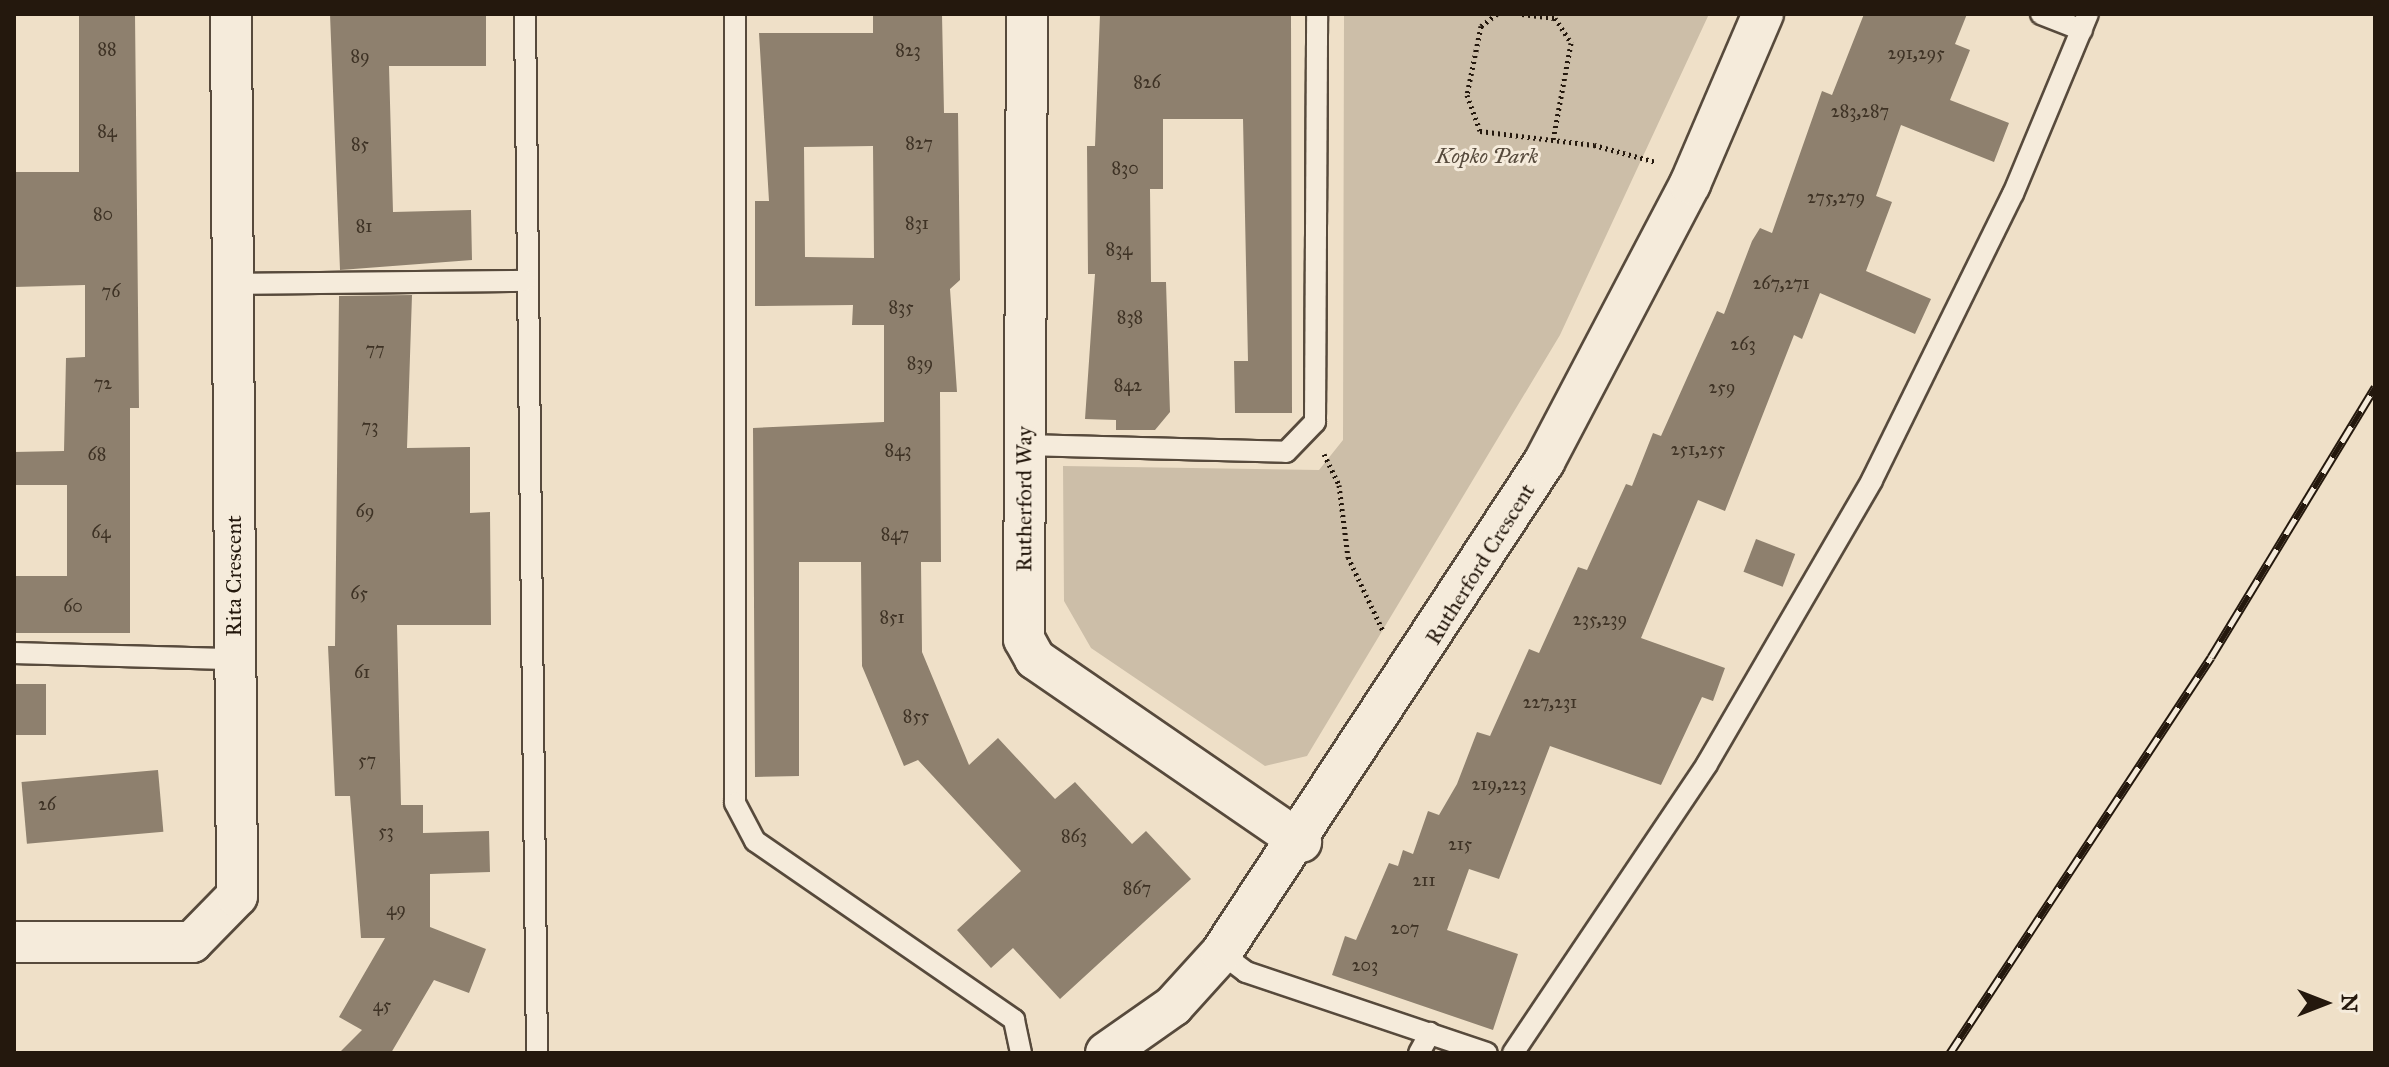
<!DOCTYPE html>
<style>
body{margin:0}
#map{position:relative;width:2389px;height:1067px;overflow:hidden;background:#efe0c8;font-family:"IM FELL Great Primer",serif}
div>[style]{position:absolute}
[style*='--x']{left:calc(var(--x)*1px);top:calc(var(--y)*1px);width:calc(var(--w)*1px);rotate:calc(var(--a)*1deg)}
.green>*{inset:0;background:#ccbea8}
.building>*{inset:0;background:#8e806e;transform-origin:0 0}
.path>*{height:5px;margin-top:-2.5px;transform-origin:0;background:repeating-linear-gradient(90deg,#24180d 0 2px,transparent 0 6px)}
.roads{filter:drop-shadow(2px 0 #574a3c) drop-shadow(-2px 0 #574a3c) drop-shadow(0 2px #574a3c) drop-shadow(0 -2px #574a3c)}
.service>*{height:20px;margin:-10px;padding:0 10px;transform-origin:10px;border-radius:10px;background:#f5ebdb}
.minor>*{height:40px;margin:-20px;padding:0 20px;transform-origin:20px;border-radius:20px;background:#f5ebdb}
.rail>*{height:9px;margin-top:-4.5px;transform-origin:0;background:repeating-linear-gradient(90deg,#f5ebdb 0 18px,#24180d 0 36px);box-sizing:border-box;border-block:2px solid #24180d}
span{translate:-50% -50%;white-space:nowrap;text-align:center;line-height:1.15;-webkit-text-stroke:6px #f5ebdb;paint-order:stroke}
.number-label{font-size:18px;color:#3e3225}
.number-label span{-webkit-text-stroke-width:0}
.park-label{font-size:22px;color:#564a3c;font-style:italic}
.street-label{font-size:22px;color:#24180d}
.frame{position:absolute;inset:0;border:16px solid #24180d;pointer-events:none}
.north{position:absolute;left:2285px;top:963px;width:80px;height:80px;-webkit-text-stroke:6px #f5ebdb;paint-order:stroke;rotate:90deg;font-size:22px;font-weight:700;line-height:32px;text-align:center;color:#24180d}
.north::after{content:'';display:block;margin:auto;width:28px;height:36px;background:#24180d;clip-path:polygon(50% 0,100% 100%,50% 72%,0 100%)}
</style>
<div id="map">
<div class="green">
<div style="clip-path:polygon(1344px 14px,1709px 14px,1560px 335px,1307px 756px,1265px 766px,1091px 648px,1064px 601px,1063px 466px,1319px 470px,1343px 440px)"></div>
</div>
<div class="building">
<div style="clip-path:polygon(135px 14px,139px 408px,130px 408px,130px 633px,15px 633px,15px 576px,67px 576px,67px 485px,14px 485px,14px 452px,64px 451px,66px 358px,85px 357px,85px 285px,14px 287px,14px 172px,79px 172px,79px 15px)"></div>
<div style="clip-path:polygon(330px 14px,486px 16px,486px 66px,389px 66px,393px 212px,471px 210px,472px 260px,340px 270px)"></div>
<div style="clip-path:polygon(evenodd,873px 14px,942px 14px,944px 113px,958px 113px,960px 280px,950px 289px,957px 392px,940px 392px,941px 562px,921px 562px,922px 652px,969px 765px,998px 738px,1055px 799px,1075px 782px,1132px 844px,1146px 831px,1191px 879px,1060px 999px,1013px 948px,991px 968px,957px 930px,1021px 871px,918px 760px,904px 766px,862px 666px,861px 562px,799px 562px,799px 776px,755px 777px,753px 428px,884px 422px,884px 325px,852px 325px,853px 305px,755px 306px,755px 201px,769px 201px,759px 33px,873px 33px,873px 14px,873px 146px,874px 258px,805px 257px,804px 147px,873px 146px)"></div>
<div style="clip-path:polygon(1100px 14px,1291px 14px,1292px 413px,1235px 413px,1234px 361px,1248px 361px,1243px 119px,1163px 119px,1163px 189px,1150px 189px,1151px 282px,1166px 282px,1170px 412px,1155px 430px,1116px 430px,1116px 420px,1085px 419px,1095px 274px,1088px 274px,1087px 146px,1095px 146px)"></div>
<div style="clip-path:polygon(1864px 14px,1967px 14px,1955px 44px,1970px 50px,1950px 100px,2009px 123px,1994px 162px,1901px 125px,1876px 196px,1892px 202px,1866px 271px,1931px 299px,1915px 334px,1820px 293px,1802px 339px,1794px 335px,1725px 511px,1698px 500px,1641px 638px,1725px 668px,1713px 701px,1702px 697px,1661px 785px,1550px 746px,1499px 879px,1469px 869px,1447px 930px,1518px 954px,1493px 1030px,1332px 975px,1345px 936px,1356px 940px,1389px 863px,1398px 866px,1403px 850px,1413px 854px,1428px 811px,1439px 815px,1457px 784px,1477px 732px,1490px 736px,1529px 649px,1539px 653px,1578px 567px,1587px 570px,1626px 484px,1632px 486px,1653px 433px,1661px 436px,1717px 311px,1724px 314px,1752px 241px,1760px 228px,1772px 233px,1822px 91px,1832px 95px)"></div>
<div style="clip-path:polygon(412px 295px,407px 448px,470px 447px,470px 513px,490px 512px,491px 625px,397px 625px,401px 805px,423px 805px,423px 833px,489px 831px,490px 872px,430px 874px,430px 927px,486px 949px,469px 993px,434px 980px,391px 1053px,339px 1053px,362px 1030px,339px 1017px,385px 938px,361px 938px,350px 796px,335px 796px,328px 646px,335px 646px,339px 296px)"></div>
<div style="left:1756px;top:539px;width:42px;height:35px;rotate:21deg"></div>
<div style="left:14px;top:684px;width:32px;height:51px"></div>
<div style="left:158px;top:770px;width:62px;height:137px;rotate:85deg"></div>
</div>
<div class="path">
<div style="--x:1497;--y:14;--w:20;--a:143"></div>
<div style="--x:1481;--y:26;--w:70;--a:101.5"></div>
<div style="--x:1467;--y:95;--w:38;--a:70"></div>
<div style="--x:1480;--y:131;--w:115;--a:7"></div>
<div style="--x:1594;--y:145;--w:64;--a:15.3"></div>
<div style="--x:1522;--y:14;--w:33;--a:7"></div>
<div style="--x:1555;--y:18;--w:30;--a:57"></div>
<div style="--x:1571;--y:43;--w:99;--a:100.5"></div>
<div style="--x:1324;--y:454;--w:34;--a:64"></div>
<div style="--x:1339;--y:485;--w:73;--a:82.9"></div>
<div style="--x:1348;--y:557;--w:82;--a:64.7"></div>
</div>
<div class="roads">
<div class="service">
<div style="--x:525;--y:14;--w:1039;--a:89.34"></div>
<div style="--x:735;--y:14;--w:789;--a:90"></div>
<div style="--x:735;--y:803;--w:43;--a:62.2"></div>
<div style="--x:755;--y:841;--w:315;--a:34.6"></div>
<div style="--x:1014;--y:1020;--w:34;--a:78"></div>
<div style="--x:2041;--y:14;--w:44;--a:21.3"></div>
<div style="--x:234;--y:284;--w:291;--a:-0.6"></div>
<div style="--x:1024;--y:445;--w:262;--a:1.5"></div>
<div style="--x:1286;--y:452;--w:42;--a:-46"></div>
<div style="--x:1315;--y:422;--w:408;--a:-89.7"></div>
<div style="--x:14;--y:653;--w:220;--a:1.6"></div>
<div style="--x:1221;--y:953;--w:31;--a:37"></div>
<div style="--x:1246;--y:972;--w:254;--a:18.6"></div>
<div style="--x:1419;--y:1053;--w:23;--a:-61"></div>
<div style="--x:1513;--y:1053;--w:348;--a:-56.1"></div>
<div style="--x:1707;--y:764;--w:328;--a:-59.8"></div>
<div style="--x:1872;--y:480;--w:319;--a:-63.8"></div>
<div style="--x:2013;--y:194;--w:195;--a:-67.4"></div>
</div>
<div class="minor">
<div style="--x:1027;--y:14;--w:625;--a:90.28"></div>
<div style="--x:1024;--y:639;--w:23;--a:61"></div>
<div style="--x:1035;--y:659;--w:323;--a:34.5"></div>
<div style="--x:14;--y:942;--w:178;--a:0"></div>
<div style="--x:192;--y:942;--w:64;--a:-45.6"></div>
<div style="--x:237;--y:896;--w:882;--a:-90.39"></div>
<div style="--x:1106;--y:1053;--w:82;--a:-35"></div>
<div style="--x:1173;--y:1006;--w:72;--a:-47.8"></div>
<div style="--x:1221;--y:953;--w:588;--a:-56.66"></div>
<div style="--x:1544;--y:462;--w:314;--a:-62.3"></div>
<div style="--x:1690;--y:184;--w:185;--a:-66.8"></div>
</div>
</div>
<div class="rail">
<div style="--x:1950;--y:1053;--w:474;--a:-56.6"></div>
<div style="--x:2211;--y:657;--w:316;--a:-58.7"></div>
</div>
<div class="number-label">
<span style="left:107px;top:49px">88</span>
<span style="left:908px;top:50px">823</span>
<span style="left:1916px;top:53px">291,295</span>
<span style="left:360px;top:56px">89</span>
<span style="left:1147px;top:82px">826</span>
<span style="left:1860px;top:111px">283,287</span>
<span style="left:107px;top:131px">84</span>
<span style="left:919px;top:143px">827</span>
<span style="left:360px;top:144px">85</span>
<span style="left:1125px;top:168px">830</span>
<span style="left:1836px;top:197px">275,279</span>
<span style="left:103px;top:214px">80</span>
<span style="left:917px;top:223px">831</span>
<span style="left:364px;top:226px">81</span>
<span style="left:1119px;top:249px">834</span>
<span style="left:1781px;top:283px">267,271</span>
<span style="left:111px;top:291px">76</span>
<span style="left:901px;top:307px">835</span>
<span style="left:1130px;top:317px">838</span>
<span style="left:1743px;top:344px">263</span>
<span style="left:375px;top:349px">77</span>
<span style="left:920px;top:363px">839</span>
<span style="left:103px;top:383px">72</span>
<span style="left:1128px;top:385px">842</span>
<span style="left:1722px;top:387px">259</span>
<span style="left:370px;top:426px">73</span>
<span style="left:1698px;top:449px">251,255</span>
<span style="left:898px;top:450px">843</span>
<span style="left:97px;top:454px">68</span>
<span style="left:365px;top:511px">69</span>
<span style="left:101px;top:532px">64</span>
<span style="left:895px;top:534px">847</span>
<span style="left:359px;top:593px">65</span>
<span style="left:73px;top:606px">60</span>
<span style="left:892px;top:617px">851</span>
<span style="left:1600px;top:619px">235,239</span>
<span style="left:362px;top:672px">61</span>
<span style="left:1550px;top:702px">227,231</span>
<span style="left:916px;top:716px">855</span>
<span style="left:367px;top:760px">57</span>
<span style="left:1499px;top:784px">219,223</span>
<span style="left:47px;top:804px">26</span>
<span style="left:386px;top:831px">53</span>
<span style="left:1074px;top:836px">863</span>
<span style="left:1460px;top:844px">215</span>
<span style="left:1424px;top:880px">211</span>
<span style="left:1137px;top:888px">867</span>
<span style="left:396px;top:909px">49</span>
<span style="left:1405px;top:928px">207</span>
<span style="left:1365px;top:965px">203</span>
<span style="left:382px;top:1005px">45</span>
</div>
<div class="park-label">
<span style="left:1487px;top:156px">Kopko Park</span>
</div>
<div class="street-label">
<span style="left:1024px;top:499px;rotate:-90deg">Rutherford Way</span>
<span style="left:1480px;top:564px;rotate:-58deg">Rutherford Crescent</span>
<span style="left:234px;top:576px;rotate:-90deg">Rita Crescent</span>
</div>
<div class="frame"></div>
<div class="north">N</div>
</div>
